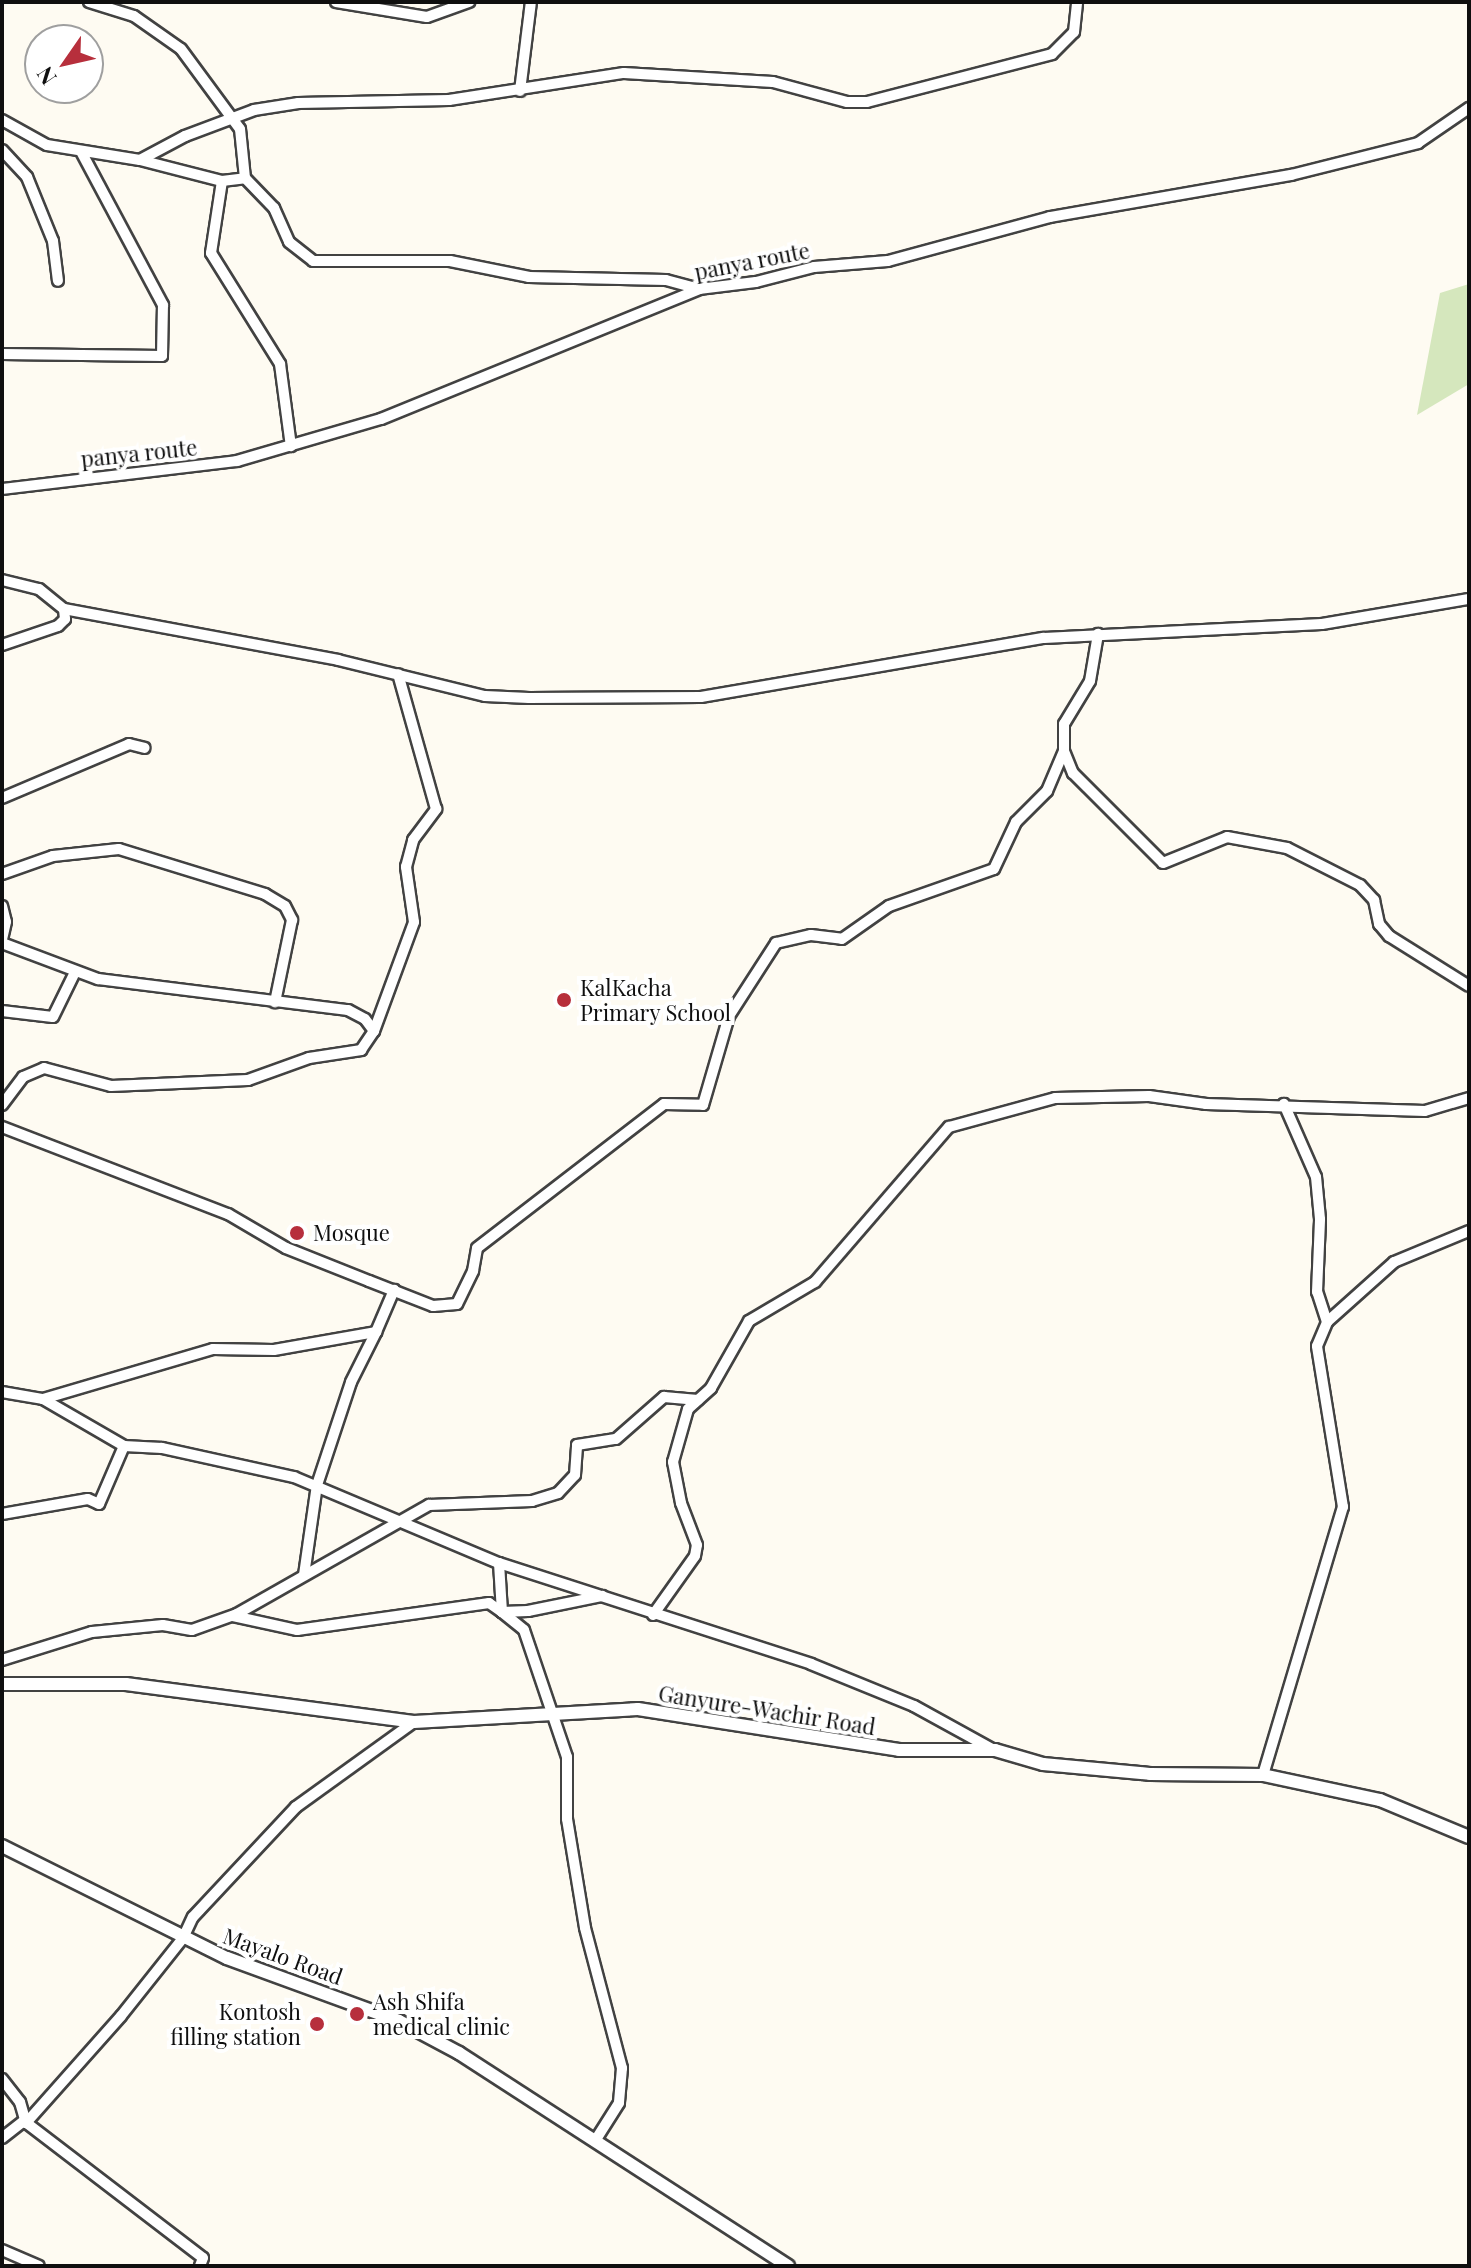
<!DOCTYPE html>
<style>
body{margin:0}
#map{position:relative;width:1471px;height:2268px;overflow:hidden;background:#fefbf2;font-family:"Playfair Display",serif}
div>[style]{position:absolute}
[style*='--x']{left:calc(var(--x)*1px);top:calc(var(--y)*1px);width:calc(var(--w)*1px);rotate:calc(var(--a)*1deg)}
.green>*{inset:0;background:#d5e7bd}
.roads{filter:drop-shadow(2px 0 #424242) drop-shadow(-2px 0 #424242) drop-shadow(0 2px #424242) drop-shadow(0 -2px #424242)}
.minor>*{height:10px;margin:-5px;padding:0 5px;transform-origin:5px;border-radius:5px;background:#fff}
.tertiary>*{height:12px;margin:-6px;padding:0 6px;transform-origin:6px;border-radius:6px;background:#fff}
.dots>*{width:22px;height:22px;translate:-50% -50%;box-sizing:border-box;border:4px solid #fff;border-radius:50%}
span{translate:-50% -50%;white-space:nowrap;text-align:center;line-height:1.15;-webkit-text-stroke:8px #fff;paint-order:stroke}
.street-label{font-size:22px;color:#0f0f0f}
.poi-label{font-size:22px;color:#0f0f0f}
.left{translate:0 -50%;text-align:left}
.right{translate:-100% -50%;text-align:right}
.frame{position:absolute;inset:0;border:4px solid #0f0f0f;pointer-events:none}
.north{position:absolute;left:24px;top:24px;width:80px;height:80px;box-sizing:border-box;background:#fff;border:2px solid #9f9f9f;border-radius:50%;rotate:236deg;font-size:22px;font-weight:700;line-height:32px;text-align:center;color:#0f0f0f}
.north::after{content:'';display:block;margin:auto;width:28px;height:36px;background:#b72f3c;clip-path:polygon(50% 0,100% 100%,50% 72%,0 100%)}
</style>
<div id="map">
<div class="green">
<div style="clip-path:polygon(1469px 284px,1469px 384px,1417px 415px,1440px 293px)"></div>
</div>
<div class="roads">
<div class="minor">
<div style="--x:89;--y:2;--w:47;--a:17.3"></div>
<div style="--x:134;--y:16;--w:57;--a:35.1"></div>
<div style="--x:181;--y:49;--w:99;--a:53.6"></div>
<div style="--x:240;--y:129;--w:49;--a:84.2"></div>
<div style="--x:245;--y:178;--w:42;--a:46"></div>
<div style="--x:274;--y:208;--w:37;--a:66"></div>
<div style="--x:289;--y:242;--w:31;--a:38"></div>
<div style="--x:313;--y:261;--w:137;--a:0"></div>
<div style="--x:450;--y:261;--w:81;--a:11.4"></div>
<div style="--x:529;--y:277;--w:137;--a:1.3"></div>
<div style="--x:666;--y:280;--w:34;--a:15"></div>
<div style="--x:336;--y:2;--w:92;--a:9.4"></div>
<div style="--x:427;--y:17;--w:45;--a:-19.7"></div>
<div style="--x:520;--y:91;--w:90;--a:-83"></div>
<div style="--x:2;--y:120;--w:51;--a:29.1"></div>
<div style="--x:47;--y:145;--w:94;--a:9.2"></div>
<div style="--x:140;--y:160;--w:85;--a:14.4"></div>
<div style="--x:222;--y:181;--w:23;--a:-7"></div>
<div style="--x:2;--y:150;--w:37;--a:47"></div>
<div style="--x:27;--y:177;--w:69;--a:67.9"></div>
<div style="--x:53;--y:241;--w:40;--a:82.9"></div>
<div style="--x:140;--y:160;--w:51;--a:-28.1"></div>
<div style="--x:185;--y:136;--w:74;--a:-20.6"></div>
<div style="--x:254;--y:110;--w:45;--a:-9"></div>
<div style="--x:298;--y:103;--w:151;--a:-1.1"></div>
<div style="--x:449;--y:100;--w:177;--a:-8.8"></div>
<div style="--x:624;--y:73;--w:149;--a:3.5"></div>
<div style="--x:773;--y:82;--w:77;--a:15.1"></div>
<div style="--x:847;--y:102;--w:20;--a:0"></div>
<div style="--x:867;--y:102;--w:191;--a:-14.5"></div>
<div style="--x:1052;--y:54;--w:31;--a:-45"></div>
<div style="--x:1074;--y:32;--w:30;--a:-84"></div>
<div style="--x:222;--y:181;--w:73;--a:98.7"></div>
<div style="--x:211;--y:253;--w:131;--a:58.1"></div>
<div style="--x:280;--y:364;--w:83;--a:82.4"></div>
<div style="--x:2;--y:354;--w:160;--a:0.7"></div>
<div style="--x:162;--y:356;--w:51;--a:-88.9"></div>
<div style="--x:163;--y:305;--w:172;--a:-118.1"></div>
<div style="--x:2;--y:489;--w:237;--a:-6.8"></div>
<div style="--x:237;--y:461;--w:150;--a:-16.3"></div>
<div style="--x:381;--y:419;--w:344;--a:-22.2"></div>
<div style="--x:699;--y:289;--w:57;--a:-7"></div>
<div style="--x:756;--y:282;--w:60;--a:-14.5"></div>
<div style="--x:814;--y:267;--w:74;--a:-4.6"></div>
<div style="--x:888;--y:261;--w:168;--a:-15.2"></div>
<div style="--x:1050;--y:217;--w:245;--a:-9.9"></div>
<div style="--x:1291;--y:175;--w:131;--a:-14.1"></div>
<div style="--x:1418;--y:143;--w:62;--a:-34.5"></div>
<div style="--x:2;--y:580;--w:38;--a:14"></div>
<div style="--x:39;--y:589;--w:32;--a:39"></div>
<div style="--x:64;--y:609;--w:279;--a:10.5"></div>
<div style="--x:338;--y:660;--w:151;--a:13.8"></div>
<div style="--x:485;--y:696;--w:44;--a:2.6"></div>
<div style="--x:529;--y:698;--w:172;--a:-0.3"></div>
<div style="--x:701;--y:697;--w:348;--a:-9.8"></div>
<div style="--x:1044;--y:638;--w:278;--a:-2.9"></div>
<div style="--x:1322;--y:624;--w:149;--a:-9.7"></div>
<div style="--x:2;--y:645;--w:59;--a:-18.7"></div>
<div style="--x:58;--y:626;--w:10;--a:-45"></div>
<div style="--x:65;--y:619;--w:10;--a:-96"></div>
<div style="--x:1064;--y:751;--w:24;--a:68"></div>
<div style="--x:1073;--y:773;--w:127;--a:45"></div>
<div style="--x:1163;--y:863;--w:69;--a:-22.1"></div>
<div style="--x:1227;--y:837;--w:61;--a:10.4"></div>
<div style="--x:1287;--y:848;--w:82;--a:26.9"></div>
<div style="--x:1360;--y:885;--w:21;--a:47"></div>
<div style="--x:1374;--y:900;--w:25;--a:78"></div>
<div style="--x:1379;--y:924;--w:16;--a:50"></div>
<div style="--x:1389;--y:936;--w:94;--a:32"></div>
<div style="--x:2;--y:798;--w:138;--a:-23"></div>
<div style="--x:129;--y:744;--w:16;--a:14"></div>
<div style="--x:2;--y:874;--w:54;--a:-19.4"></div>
<div style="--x:53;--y:856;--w:66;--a:-6.1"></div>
<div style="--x:119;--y:849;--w:153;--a:17.1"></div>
<div style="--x:265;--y:894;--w:23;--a:31"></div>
<div style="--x:285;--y:906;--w:16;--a:63"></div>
<div style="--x:292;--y:920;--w:84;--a:101.7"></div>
<div style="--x:2;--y:906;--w:16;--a:76"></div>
<div style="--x:6;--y:922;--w:17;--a:103"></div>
<div style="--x:2;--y:943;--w:103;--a:20.6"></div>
<div style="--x:98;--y:979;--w:252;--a:7.1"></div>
<div style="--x:348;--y:1010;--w:19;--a:28"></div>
<div style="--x:365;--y:1019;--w:15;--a:53"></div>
<div style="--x:2;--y:1011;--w:51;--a:6.7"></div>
<div style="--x:53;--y:1017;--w:50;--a:-63.9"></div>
<div style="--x:2;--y:1105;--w:35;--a:-53"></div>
<div style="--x:23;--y:1077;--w:23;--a:-23"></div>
<div style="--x:44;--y:1068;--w:69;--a:15"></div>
<div style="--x:111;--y:1086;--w:137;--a:-2.5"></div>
<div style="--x:248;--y:1080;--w:65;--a:-19.8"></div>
<div style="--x:309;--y:1058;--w:53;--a:-8.7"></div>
<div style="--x:361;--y:1050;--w:23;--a:-56"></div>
<div style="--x:374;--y:1031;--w:116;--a:-69.8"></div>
<div style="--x:414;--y:922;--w:56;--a:-98.3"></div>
<div style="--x:406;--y:867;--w:28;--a:-75"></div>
<div style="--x:413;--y:840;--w:39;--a:-53"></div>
<div style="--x:436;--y:809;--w:140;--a:-105.7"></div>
<div style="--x:2;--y:1127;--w:242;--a:21.1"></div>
<div style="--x:228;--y:1214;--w:67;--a:30.4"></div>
<div style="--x:286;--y:1248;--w:89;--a:21.7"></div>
<div style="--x:369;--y:1281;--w:69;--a:21.3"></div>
<div style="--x:433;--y:1306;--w:24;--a:-5"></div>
<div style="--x:457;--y:1304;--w:37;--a:-64"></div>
<div style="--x:473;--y:1271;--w:23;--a:-80"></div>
<div style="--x:477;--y:1248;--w:236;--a:-37.6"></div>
<div style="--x:664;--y:1104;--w:39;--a:1"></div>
<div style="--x:703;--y:1105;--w:93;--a:-73.7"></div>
<div style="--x:729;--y:1016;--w:87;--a:-57.2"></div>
<div style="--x:776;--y:943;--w:36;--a:-13"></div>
<div style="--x:811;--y:935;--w:31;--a:7"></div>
<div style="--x:842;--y:939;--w:57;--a:-35.1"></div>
<div style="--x:889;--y:906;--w:111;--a:-19.4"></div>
<div style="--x:994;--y:869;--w:52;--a:-64.9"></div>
<div style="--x:1016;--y:822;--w:44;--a:-45"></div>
<div style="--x:1047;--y:791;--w:43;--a:-67"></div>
<div style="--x:1064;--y:751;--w:27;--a:-90"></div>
<div style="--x:1064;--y:724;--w:50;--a:-58.8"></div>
<div style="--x:1090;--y:681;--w:48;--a:-80.3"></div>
<div style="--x:1327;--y:1322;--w:90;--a:-41.8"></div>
<div style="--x:1394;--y:1262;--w:81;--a:-22.5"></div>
<div style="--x:2;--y:1392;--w:42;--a:9.7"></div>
<div style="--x:43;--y:1399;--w:94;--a:30.1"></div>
<div style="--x:124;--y:1446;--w:38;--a:3"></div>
<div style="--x:162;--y:1448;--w:135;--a:12.4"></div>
<div style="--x:294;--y:1477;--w:222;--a:22.8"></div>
<div style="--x:499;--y:1563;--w:328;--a:17.9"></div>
<div style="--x:811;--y:1664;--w:111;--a:22.2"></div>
<div style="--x:914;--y:1706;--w:91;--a:28.8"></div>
<div style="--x:43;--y:1399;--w:177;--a:-16.4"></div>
<div style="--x:213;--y:1349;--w:61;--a:0.9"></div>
<div style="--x:274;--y:1350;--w:104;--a:-10"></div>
<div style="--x:376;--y:1332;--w:46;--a:-66.8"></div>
<div style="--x:2;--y:1514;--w:87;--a:-9.9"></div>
<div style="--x:88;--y:1499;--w:12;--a:24"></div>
<div style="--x:99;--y:1504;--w:63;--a:-66.7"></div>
<div style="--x:499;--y:1563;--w:49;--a:86.5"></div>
<div style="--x:502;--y:1612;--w:28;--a:39"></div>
<div style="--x:524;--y:1630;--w:134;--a:71.3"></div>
<div style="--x:567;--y:1757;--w:62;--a:90"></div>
<div style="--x:567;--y:1819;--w:110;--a:80.6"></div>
<div style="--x:585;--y:1928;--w:145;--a:75.2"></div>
<div style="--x:622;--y:2068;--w:35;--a:95"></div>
<div style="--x:619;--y:2103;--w:45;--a:122.3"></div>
<div style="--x:304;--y:1575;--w:91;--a:-81.8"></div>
<div style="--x:317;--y:1485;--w:108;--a:-71.7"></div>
<div style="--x:351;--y:1382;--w:56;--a:-63.4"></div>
<div style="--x:653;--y:1615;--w:72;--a:-54.6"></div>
<div style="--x:695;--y:1556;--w:11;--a:-80"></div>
<div style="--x:697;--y:1545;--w:45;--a:-110.9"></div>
<div style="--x:681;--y:1503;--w:42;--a:-101"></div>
<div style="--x:673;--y:1462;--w:55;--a:-74.2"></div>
<div style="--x:688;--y:1409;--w:31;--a:-42"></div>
<div style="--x:711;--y:1388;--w:77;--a:-60.4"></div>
<div style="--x:749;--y:1321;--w:77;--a:-30.6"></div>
<div style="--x:815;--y:1282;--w:205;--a:-49.2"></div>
<div style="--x:949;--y:1127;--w:110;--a:-15.3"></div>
<div style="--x:1055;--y:1098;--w:94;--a:-1.2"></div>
<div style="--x:1149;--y:1096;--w:58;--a:8"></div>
<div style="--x:1206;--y:1104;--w:219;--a:1.8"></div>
<div style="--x:1425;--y:1111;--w:46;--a:-16.5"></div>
<div style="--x:233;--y:1616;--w:66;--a:12.3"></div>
<div style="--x:297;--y:1630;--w:194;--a:-8"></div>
<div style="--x:489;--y:1603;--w:16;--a:35"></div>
<div style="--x:502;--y:1612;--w:26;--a:-2"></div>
<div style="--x:528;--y:1611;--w:76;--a:-11.5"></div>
<div style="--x:2;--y:1660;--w:94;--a:-17.3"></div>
<div style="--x:92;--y:1632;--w:71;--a:-5.6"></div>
<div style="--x:163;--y:1625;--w:29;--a:10"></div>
<div style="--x:192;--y:1630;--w:48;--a:-19.6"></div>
<div style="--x:237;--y:1614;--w:221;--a:-29.6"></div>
<div style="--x:429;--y:1505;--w:103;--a:-2.2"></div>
<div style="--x:532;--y:1501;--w:27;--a:-17"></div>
<div style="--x:558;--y:1493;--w:25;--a:-47"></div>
<div style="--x:575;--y:1475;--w:30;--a:-86"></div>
<div style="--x:577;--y:1445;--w:39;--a:-9"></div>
<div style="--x:616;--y:1439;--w:64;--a:-41.2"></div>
<div style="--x:664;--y:1397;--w:34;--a:5"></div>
<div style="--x:1263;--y:1775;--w:280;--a:-73.4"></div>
<div style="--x:1343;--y:1507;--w:163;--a:-99.2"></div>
<div style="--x:1317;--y:1346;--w:26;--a:-67"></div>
<div style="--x:1327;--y:1322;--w:32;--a:-108"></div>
<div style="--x:1317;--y:1292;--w:73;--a:-87.6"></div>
<div style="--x:1320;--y:1219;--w:42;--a:-95.4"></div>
<div style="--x:1316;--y:1177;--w:80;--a:-113.7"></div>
<div style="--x:2;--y:2079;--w:29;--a:52"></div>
<div style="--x:20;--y:2102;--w:22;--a:74"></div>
<div style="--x:26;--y:2123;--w:143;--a:-48.4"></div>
<div style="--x:121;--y:2016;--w:100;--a:-51.5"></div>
<div style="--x:183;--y:1938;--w:23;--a:-65"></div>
<div style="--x:193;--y:1917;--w:151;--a:-46.9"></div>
<div style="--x:296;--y:1807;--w:145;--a:-35.8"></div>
<div style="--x:2;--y:2138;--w:28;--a:-38"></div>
<div style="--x:24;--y:2121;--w:225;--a:37.4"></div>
<div style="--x:203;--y:2258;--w:9;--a:111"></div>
<div style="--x:2;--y:2250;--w:40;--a:23.4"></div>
</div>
<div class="tertiary">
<div style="--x:2;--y:1684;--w:124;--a:0"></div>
<div style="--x:126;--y:1684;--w:290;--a:7.5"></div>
<div style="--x:414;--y:1722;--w:224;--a:-3.3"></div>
<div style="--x:638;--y:1709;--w:264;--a:8.9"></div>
<div style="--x:899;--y:1750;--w:96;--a:0"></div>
<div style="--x:995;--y:1750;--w:50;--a:16.3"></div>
<div style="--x:1043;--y:1764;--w:107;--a:5.3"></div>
<div style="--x:1150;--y:1774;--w:113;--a:0.5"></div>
<div style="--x:1263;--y:1775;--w:120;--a:12.1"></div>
<div style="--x:1380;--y:1800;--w:96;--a:22.6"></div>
<div style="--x:2;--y:1846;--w:251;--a:26.5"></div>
<div style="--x:227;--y:1958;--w:183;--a:20.1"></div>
<div style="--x:399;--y:2021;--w:68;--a:28.1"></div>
<div style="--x:459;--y:2053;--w:392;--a:32.9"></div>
</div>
</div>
<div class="dots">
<div style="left:564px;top:1000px;background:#b72f3c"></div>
<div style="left:297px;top:1233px;background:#b72f3c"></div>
<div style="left:357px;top:2014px;background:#b72f3c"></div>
<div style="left:317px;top:2024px;background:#b72f3c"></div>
</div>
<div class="street-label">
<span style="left:752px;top:261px;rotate:-11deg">panya route</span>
<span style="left:139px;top:453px;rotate:-6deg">panya route</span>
<span style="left:767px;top:1710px;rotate:9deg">Ganyure-Wachir Road</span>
<span style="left:283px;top:1956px;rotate:20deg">Mayalo Road</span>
</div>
<div class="poi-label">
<span class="left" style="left:580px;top:1000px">KalKacha<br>Primary School</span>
<span class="left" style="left:313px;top:1233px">Mosque</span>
<span class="left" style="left:373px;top:2014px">Ash Shifa<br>medical clinic</span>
<span class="right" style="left:301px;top:2024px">Kontosh<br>filling station</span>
</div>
<div class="frame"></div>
<div class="north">N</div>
</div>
